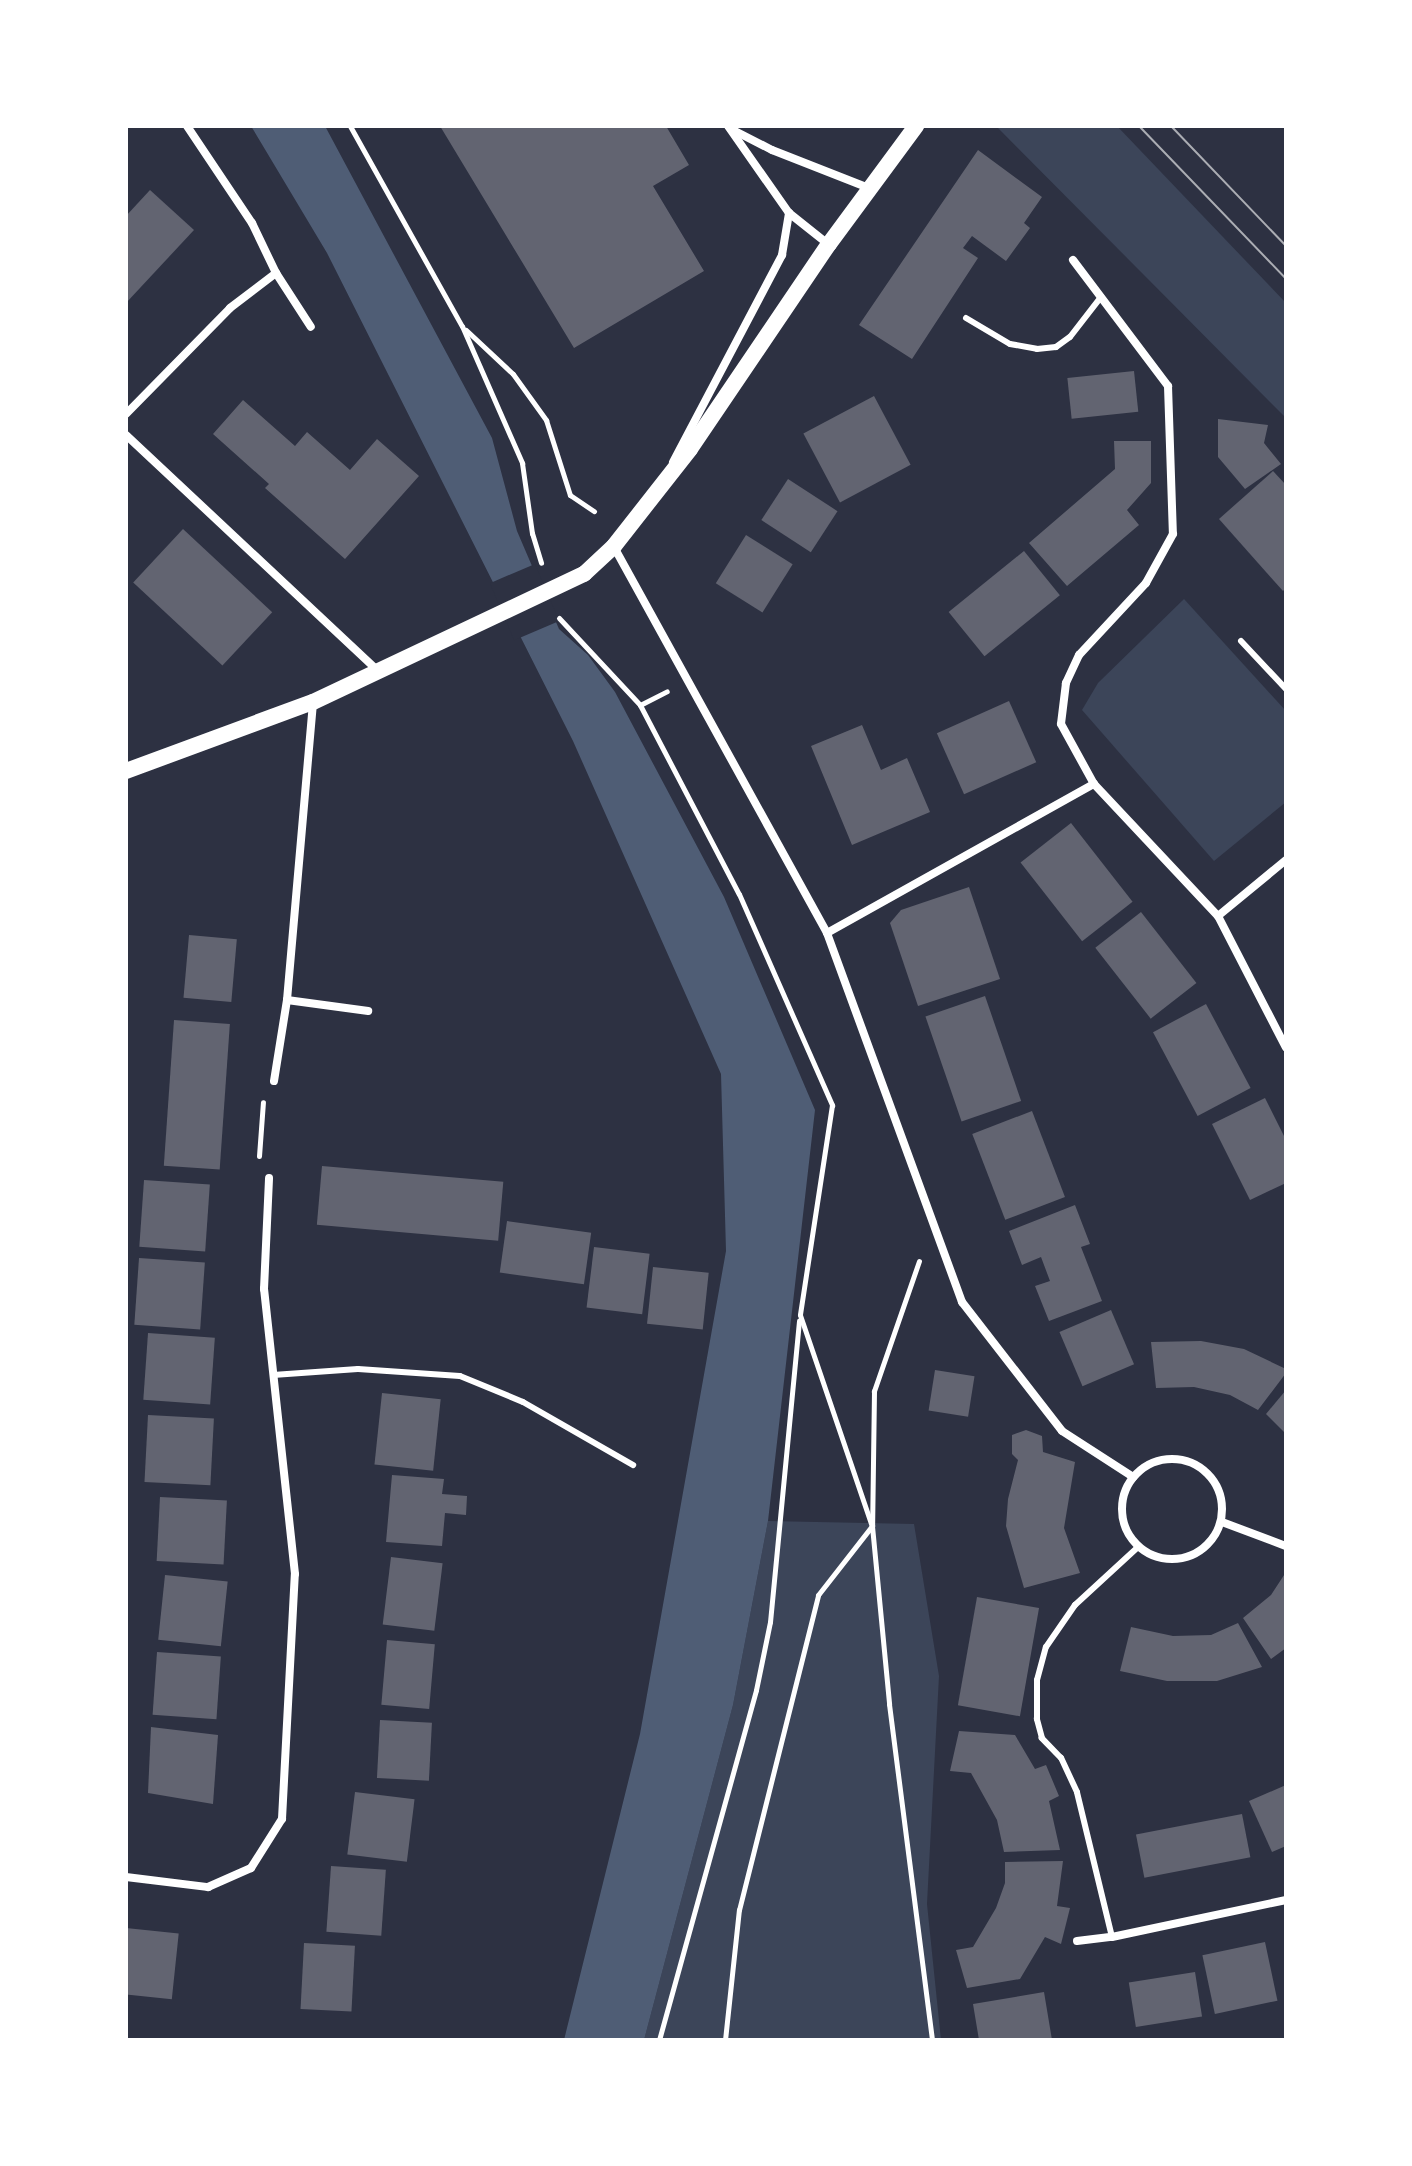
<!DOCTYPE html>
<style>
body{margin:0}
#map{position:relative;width:1412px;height:2166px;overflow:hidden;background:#2d3142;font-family:Ubuntu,sans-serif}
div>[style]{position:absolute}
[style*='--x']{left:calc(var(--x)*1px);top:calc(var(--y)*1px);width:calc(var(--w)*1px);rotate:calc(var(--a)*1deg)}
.green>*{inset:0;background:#3c4559}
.water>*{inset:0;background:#4f5d75}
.pier>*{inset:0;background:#2d3142;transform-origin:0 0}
.building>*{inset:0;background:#626471;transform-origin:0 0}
.path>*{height:5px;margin:-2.5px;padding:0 2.5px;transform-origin:2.5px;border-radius:2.5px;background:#fff}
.service>*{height:6px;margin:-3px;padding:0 3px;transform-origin:3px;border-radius:3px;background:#fff}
.minor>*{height:8px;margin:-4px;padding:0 4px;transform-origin:4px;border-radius:4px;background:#fff}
.minor>.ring{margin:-4px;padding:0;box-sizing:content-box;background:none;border:8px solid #fff;border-radius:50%}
.secondary>*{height:16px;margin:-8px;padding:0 8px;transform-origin:8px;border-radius:8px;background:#fff}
.tram>*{height:2px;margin:-1px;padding:0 1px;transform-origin:1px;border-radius:1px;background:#abadb3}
span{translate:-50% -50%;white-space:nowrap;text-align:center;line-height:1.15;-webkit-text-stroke:8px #fff;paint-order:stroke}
.frame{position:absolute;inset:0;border:128px solid #fff;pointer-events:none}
</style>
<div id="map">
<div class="green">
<div style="clip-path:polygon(996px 126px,1117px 126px,1286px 303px,1286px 418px)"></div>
<div style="clip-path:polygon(1184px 599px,1286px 711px,1286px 802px,1214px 861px,1082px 710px,1098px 683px)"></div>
<div style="clip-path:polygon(768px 1521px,914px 1524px,939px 1676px,927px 1904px,941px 2040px,644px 2040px,733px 1705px)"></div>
</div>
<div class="water">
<div style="clip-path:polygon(251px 126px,325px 126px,492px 438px,517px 531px,559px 629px,588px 655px,615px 692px,724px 897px,815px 1110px,768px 1521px,733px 1705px,644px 2040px,564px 2040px,640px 1734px,726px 1251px,721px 1074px,573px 741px,327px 253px)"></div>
</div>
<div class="pier">
<div style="left:535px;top:564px;width:62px;height:49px;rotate:67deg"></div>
</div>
<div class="building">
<div style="clip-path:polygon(440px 126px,666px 126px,689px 165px,653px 186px,704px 271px,574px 348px)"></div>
<div style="clip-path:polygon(978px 150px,1042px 197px,1024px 223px,1030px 228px,1006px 261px,972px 236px,963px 248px,978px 258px,912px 359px,859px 325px)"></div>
<div style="clip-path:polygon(150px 190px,194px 230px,126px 303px,126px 216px)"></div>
<div style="left:1134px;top:371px;width:41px;height:67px;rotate:84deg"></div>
<div style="left:874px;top:396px;width:78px;height:80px;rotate:62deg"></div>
<div style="clip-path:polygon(243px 400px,295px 446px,307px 432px,350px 470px,377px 439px,419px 476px,345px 559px,265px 488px,269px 484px,213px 434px)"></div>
<div style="clip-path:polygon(1218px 419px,1268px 425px,1264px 443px,1281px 464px,1245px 489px,1218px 457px)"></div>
<div style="clip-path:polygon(1114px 441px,1151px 441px,1151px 483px,1127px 510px,1139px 525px,1067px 586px,1029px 543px,1115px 469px)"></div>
<div style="clip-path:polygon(1273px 471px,1286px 485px,1286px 588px,1283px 591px,1219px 519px)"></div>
<div style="left:788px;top:479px;width:59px;height:49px;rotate:33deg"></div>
<div style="left:183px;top:529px;width:122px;height:73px;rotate:43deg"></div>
<div style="left:746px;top:535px;width:55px;height:57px;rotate:32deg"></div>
<div style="left:1024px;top:551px;width:57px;height:97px;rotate:51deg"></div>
<div style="left:1009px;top:701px;width:67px;height:79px;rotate:66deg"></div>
<div style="clip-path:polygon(862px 725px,881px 770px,907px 758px,930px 812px,852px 845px,811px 746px)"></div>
<div style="left:1071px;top:823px;width:100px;height:64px;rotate:52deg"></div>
<div style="clip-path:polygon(969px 887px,1000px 979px,918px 1006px,890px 923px,901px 910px)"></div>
<div style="left:1141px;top:912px;width:90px;height:58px;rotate:52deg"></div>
<div style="left:189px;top:935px;width:48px;height:63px;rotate:5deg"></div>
<div style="left:985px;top:996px;width:111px;height:63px;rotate:71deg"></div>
<div style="left:1206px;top:1004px;width:95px;height:60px;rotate:62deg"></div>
<div style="left:174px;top:1020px;width:56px;height:146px;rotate:4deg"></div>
<div style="clip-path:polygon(1265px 1098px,1286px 1140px,1286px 1183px,1250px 1200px,1212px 1124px)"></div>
<div style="left:1032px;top:1111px;width:92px;height:64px;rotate:69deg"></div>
<div style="left:322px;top:1166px;width:182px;height:59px;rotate:5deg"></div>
<div style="left:144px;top:1180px;width:66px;height:67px;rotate:4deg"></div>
<div style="clip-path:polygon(1075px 1205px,1090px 1244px,1081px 1247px,1102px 1301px,1049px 1321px,1035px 1286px,1050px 1281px,1041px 1257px,1022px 1265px,1009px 1231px)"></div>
<div style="left:507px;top:1221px;width:85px;height:52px;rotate:8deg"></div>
<div style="left:594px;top:1247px;width:56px;height:61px;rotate:7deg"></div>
<div style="left:139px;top:1258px;width:66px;height:67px;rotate:4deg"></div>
<div style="left:653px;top:1267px;width:56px;height:57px;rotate:6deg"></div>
<div style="left:1111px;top:1310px;width:59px;height:56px;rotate:67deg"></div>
<div style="left:148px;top:1333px;width:67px;height:67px;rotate:4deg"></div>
<div style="clip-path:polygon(1201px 1341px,1244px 1349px,1286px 1369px,1286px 1373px,1258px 1410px,1230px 1395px,1194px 1387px,1156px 1388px,1151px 1342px)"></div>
<div style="left:935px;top:1370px;width:40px;height:41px;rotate:9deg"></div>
<div style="clip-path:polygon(1286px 1390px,1286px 1434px,1266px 1414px)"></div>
<div style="left:382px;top:1393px;width:59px;height:72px;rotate:6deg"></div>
<div style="left:148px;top:1415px;width:66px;height:67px;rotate:3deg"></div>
<div style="clip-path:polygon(1026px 1430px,1042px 1436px,1043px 1452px,1075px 1462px,1064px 1528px,1080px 1573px,1024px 1588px,1006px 1526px,1008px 1499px,1018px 1460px,1012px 1454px,1012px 1435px)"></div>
<div style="clip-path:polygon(392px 1475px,444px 1479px,442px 1494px,467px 1496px,466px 1515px,445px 1513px,442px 1546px,386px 1542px)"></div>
<div style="left:160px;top:1497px;width:67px;height:64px;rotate:3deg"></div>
<div style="left:391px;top:1557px;width:52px;height:68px;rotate:7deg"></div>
<div style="clip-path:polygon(1286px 1572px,1286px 1648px,1271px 1659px,1243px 1618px,1271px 1595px)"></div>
<div style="left:165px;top:1575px;width:63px;height:65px;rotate:6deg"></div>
<div style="left:977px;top:1597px;width:63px;height:110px;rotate:10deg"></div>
<div style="clip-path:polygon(1238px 1623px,1262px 1667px,1217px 1681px,1167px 1681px,1120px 1671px,1131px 1627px,1173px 1636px,1211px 1635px)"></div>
<div style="left:387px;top:1640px;width:48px;height:65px;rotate:5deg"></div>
<div style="left:157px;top:1652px;width:64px;height:63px;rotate:4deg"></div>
<div style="left:380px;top:1720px;width:52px;height:58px;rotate:3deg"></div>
<div style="clip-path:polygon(151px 1727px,218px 1735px,213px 1804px,148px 1793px)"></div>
<div style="clip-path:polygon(959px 1731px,1015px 1735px,1035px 1769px,1046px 1765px,1059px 1796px,1049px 1801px,1060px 1850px,1004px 1852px,997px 1820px,971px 1773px,950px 1771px)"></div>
<div style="clip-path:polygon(1286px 1785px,1286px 1846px,1272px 1852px,1249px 1801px)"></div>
<div style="left:355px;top:1792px;width:60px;height:63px;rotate:7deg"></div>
<div style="left:1242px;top:1814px;width:44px;height:108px;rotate:79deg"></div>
<div style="clip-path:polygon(1063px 1861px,1057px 1906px,1070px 1908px,1061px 1944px,1045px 1937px,1020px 1979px,967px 1988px,956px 1950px,973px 1947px,996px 1908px,1005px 1883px,1005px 1862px)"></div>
<div style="left:331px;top:1866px;width:55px;height:66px;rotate:4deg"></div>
<div style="left:126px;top:1928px;width:53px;height:66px;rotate:6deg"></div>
<div style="left:1265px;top:1942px;width:60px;height:64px;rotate:78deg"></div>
<div style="left:304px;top:1943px;width:51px;height:66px;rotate:3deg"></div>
<div style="left:1195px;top:1972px;width:45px;height:67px;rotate:81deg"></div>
<div style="clip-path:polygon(1044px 1992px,1052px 2040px,979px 2040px,973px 2004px)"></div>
</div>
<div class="path">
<div style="--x:350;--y:126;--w:229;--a:60.8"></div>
<div style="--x:462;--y:326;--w:150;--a:66.3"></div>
<div style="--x:522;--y:463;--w:71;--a:81.9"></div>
<div style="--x:532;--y:533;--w:31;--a:73"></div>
<div style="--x:466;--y:330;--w:64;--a:43.1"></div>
<div style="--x:513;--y:374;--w:57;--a:54.3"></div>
<div style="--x:546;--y:420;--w:79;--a:72.3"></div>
<div style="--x:570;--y:495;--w:29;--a:34"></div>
<div style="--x:559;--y:618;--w:119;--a:47"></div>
<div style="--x:640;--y:705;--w:213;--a:62.4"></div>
<div style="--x:739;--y:894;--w:231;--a:66.2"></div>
<div style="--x:832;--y:1105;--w:212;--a:98.7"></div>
<div style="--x:800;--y:1315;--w:223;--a:71.2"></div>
<div style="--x:640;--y:705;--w:30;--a:-27"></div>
<div style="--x:259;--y:1156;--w:54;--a:-85.8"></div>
<div style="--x:919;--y:1261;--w:138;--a:109.1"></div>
<div style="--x:874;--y:1391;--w:135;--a:90.8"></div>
<div style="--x:872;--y:1526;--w:179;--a:84.5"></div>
<div style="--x:889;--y:1704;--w:339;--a:82.7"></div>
<div style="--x:659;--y:2040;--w:363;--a:-74.5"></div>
<div style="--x:756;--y:1690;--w:69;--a:-78.4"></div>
<div style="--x:770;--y:1622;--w:303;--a:-84.5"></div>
<div style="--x:725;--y:2040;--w:131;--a:-83.9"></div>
<div style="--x:739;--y:1910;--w:325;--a:-75.9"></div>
<div style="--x:818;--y:1595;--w:88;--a:-52"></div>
</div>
<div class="service">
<div style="--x:966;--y:318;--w:51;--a:30.6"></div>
<div style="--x:1010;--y:344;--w:27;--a:10"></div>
<div style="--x:1037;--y:349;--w:19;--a:-6"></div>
<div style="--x:1056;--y:347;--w:17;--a:-36"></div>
<div style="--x:1070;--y:337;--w:51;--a:-52.2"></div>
<div style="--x:1241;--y:641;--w:66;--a:46.8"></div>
<div style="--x:273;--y:1375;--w:85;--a:-4"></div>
<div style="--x:358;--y:1369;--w:102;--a:3.9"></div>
<div style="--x:460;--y:1376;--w:68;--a:22.4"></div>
<div style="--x:523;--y:1402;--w:127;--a:29.8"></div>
<div style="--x:1112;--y:1937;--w:149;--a:-103.6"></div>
<div style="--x:1077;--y:1792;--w:38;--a:-115"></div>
<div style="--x:1061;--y:1758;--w:28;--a:-134"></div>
<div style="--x:1042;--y:1738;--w:20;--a:-105"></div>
<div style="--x:1037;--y:1719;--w:39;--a:-90"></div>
<div style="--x:1037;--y:1680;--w:34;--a:-75"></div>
<div style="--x:1046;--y:1647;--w:51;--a:-55.4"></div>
<div style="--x:1075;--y:1605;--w:86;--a:-42.6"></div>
</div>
<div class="minor">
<div style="--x:187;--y:126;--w:117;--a:56.2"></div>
<div style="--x:252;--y:223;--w:55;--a:64.4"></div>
<div style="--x:276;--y:273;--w:64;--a:57.1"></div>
<div style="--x:728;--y:126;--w:106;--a:55"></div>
<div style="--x:789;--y:213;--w:50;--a:38.5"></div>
<div style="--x:731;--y:129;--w:46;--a:27.1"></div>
<div style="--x:772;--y:150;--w:104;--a:21.4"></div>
<div style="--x:1073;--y:260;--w:158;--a:53"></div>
<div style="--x:1168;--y:386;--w:148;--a:88.1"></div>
<div style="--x:1173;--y:534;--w:56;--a:118.9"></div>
<div style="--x:1146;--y:583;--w:98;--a:132.9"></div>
<div style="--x:1079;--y:655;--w:31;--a:115"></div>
<div style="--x:1066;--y:683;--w:41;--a:97"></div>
<div style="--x:1061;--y:724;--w:68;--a:61.2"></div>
<div style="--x:1094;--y:784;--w:181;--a:46.8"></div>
<div style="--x:1218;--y:916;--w:148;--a:62.7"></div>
<div style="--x:126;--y:414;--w:148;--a:-45.5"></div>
<div style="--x:230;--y:308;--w:58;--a:-37.3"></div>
<div style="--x:126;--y:435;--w:344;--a:43.1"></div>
<div style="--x:673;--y:462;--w:234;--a:-62.2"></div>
<div style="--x:782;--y:255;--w:43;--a:-80.5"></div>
<div style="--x:614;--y:547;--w:441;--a:61.1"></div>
<div style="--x:827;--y:933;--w:393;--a:69.9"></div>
<div style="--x:962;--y:1302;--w:163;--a:52.2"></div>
<div style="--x:1062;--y:1431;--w:85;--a:32.9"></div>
<div style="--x:1218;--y:916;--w:88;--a:-39.5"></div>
<div style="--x:827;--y:933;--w:306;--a:-29.2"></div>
<div style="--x:287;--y:1000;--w:82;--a:7.7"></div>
<div style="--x:274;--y:1081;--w:82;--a:-80.9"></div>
<div style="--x:287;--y:1000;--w:299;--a:-85"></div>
<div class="ring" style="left:1122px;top:1459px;width:92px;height:92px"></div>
<div style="--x:1222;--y:1522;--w:68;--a:20.6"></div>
<div style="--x:126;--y:1877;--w:83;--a:7"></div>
<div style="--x:208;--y:1887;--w:47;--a:-23.8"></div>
<div style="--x:251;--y:1868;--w:58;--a:-57.7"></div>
<div style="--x:282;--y:1819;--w:245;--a:-87"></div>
<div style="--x:295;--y:1574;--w:287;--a:-96.2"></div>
<div style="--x:264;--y:1289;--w:111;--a:-87.4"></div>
<div style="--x:1077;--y:1941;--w:35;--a:-7"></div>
<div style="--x:1112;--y:1937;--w:178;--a:-12"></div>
</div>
<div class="secondary">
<div style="--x:126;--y:771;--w:199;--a:-20.3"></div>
<div style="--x:313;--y:702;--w:300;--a:-25.3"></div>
<div style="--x:584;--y:574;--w:41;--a:-43"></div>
<div style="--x:614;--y:546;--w:123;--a:-51.9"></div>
<div style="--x:690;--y:449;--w:248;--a:-55.9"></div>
<div style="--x:829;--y:244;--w:147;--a:-53.6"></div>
</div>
<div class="tram">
<div style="--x:1139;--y:126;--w:212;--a:46.1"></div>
<div style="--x:1171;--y:126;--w:166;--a:46.2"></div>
</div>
<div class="frame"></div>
</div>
